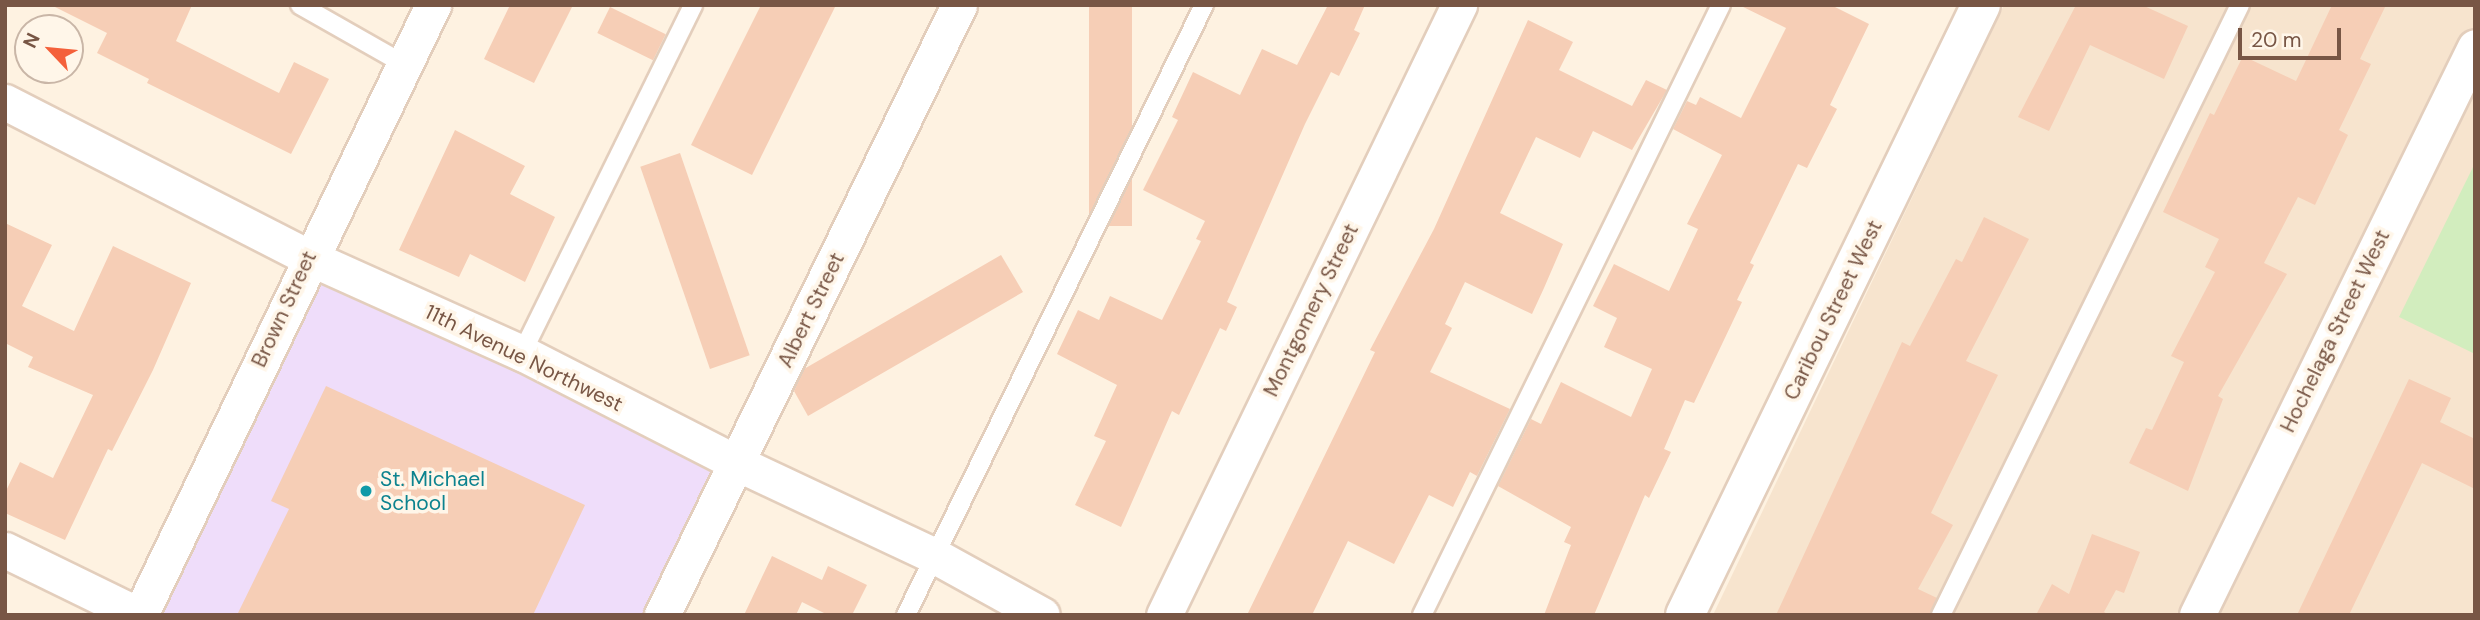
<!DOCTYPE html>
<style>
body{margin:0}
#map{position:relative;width:2480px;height:620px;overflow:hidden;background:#fef2e1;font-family:"DM Sans",sans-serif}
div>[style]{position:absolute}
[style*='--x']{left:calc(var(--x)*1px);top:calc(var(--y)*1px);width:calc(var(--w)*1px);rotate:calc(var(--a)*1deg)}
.residential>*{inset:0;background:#f7e4ce}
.education>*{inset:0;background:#efddfa}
.green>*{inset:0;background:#d2edbe}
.building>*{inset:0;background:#f6ceb6;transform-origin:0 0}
.roads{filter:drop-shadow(2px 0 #e3cebc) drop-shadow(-2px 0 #e3cebc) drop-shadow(0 2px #e3cebc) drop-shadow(0 -2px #e3cebc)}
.lane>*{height:18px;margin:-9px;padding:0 9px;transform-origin:9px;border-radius:9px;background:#fff}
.street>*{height:35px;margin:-17.5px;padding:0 17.5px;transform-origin:17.5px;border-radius:17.5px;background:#fff}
.secondary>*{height:38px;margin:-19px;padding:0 19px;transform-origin:19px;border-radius:19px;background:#fff}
.dots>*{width:19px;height:19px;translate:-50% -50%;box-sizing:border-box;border:4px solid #fff6e9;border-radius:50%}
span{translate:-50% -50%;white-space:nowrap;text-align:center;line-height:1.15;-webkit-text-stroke:7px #fff6e9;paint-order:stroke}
.street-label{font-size:21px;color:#785645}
.culture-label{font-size:21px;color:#0d838f}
.left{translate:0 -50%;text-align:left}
.frame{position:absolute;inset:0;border:7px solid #785645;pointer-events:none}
.north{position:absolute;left:14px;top:14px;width:70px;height:70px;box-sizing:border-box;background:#fff6e9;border:2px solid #c9b6a7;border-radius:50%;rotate:296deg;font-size:19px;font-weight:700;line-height:28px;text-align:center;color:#785645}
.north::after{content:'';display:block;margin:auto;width:24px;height:32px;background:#f4603a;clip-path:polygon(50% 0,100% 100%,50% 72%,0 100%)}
.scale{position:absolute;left:2238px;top:28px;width:103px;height:32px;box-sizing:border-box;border:4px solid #785645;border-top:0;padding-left:9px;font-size:21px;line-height:24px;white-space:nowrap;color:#785645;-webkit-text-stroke:5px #fff6e9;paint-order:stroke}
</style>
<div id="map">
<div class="residential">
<div style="clip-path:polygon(2004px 5px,2475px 5px,2475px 615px,1713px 615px)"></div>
</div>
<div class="education">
<div style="clip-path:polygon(308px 257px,737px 463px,662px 615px,140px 615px)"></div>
</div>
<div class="green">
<div style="clip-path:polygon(2475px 163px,2475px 354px,2399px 317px)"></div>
</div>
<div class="building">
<div style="clip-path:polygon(51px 5px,192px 5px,176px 41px,279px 93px,294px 62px,329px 79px,291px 154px,147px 83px,149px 79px,97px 53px,107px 33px)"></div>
<div style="clip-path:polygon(510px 5px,573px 5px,534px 83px,484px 59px)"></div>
<div style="clip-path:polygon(761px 5px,836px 5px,752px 175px,691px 145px)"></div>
<div style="left:1089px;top:5px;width:43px;height:221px"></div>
<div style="clip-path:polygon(1328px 5px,1365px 5px,1354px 30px,1360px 33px,1339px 76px,1331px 72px,1305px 124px,1227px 302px,1237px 307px,1226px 331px,1220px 328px,1179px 415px,1172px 411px,1121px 527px,1075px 505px,1106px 441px,1094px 436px,1117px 385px,1057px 354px,1078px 310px,1099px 320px,1110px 296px,1162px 320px,1201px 241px,1196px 239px,1205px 221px,1143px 190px,1178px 120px,1172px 117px,1193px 72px,1240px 95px,1262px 49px,1297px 65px)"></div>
<div style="clip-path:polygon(1739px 5px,1831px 5px,1869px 24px,1830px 105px,1837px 109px,1807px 168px,1798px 164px,1750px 263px,1754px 265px,1737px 300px,1742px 302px,1694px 403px,1685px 400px,1664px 449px,1671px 452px,1649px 498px,1645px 495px,1594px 615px,1544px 615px,1571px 545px,1564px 542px,1571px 527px,1498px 486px,1531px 419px,1541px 424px,1561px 382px,1631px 417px,1652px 369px,1604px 347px,1617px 318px,1593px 306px,1614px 264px,1669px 291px,1698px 229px,1687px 224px,1722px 155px,1673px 129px,1687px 101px,1696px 105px,1700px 97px,1741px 118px,1786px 28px)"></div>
<div style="clip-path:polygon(2076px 5px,2142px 5px,2188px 26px,2164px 79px,2090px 45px,2049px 131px,2018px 117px)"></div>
<div style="clip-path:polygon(2332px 5px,2386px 5px,2360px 59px,2371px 64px,2339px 130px,2348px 135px,2315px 205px,2298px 197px,2264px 263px,2287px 274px,2218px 396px,2223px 399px,2188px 491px,2129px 463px,2146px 428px,2152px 430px,2184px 362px,2171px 356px,2215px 272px,2205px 267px,2219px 239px,2163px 212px,2210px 113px,2214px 115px,2243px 56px,2296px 81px)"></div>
<div style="left:610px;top:7px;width:62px;height:29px;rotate:26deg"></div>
<div style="clip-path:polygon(1528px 20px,1573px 42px,1559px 70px,1632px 106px,1646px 80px,1667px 90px,1632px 150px,1593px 131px,1580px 158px,1536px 137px,1500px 213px,1563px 244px,1544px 288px,1532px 314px,1465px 282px,1445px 324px,1452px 328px,1430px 372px,1510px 409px,1477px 476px,1470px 472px,1453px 507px,1429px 495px,1394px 564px,1348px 541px,1312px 615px,1247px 615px,1375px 352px,1370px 350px,1434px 229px)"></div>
<div style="clip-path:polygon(455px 130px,525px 166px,510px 194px,555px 217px,525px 282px,470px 254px,459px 277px,399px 250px)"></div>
<div style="left:680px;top:153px;width:214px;height:42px;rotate:71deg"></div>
<div style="clip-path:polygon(1984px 217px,2029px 239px,1966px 361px,1998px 375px,1931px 513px,1953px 525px,1918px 589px,1937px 598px,1930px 615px,1776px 615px,1902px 342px,1910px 346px,1956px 259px,1962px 262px)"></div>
<div style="clip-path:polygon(5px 223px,52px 245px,22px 306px,74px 331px,113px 246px,191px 283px,153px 370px,112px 451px,108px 449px,65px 540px,5px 513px,5px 493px,20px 462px,53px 478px,93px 395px,28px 367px,33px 357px,5px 343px)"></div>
<div style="clip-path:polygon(1001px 255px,1023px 292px,808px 416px,794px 391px,804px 369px)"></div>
<div style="clip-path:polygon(2409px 379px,2451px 398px,2440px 422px,2475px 439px,2475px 489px,2422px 463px,2349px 615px,2297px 615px)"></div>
<div style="clip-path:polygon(326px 386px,585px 505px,533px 615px,237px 615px,289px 509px,271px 501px)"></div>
<div style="clip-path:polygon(2092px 534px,2140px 552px,2124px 593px,2116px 590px,2104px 612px,2109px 615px,2036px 615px,2052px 584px,2069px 594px)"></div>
<div style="clip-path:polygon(772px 556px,822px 580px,828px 566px,867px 585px,852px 615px,828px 615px,802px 602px,796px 615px,744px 615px)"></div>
</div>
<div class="roads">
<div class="lane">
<div style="--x:300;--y:5;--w:120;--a:29.6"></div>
<div style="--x:522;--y:353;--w:388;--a:-63.8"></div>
<div style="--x:906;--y:615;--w:679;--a:-63.96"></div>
<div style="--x:1422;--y:615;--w:679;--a:-63.89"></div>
<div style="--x:1941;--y:615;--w:679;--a:-63.89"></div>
</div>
<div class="street">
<div style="--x:5;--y:102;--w:340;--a:27.1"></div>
<div style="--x:308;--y:257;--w:235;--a:24.2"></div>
<div style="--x:522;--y:353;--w:242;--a:27.1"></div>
<div style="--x:737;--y:463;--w:219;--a:25.2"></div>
<div style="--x:935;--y:556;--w:122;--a:28.9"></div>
<div style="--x:5;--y:550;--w:148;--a:26"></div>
<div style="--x:140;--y:615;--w:677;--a:-64.34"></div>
<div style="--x:662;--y:615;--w:678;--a:-64.04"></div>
<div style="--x:1164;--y:615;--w:678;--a:-64.19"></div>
<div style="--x:2197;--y:615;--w:632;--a:-63.92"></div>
</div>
<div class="secondary">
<div style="--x:1685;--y:615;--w:678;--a:-64.12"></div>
</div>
</div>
<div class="dots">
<div style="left:366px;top:491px;background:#0f9aa8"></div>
</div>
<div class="street-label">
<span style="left:284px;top:309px;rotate:-65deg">Brown Street</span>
<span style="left:811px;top:310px;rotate:-64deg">Albert Street</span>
<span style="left:1311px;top:310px;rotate:-64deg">Montgomery Street</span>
<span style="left:1833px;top:310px;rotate:-64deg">Caribou Street West</span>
<span style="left:2335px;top:331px;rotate:-64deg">Hochelaga Street West</span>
<span style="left:524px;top:358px;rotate:26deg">11th Avenue Northwest</span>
</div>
<div class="culture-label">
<span class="left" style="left:380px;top:491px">St. Michael<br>School</span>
</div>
<div class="frame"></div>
<div class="north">N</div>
<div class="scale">20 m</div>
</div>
